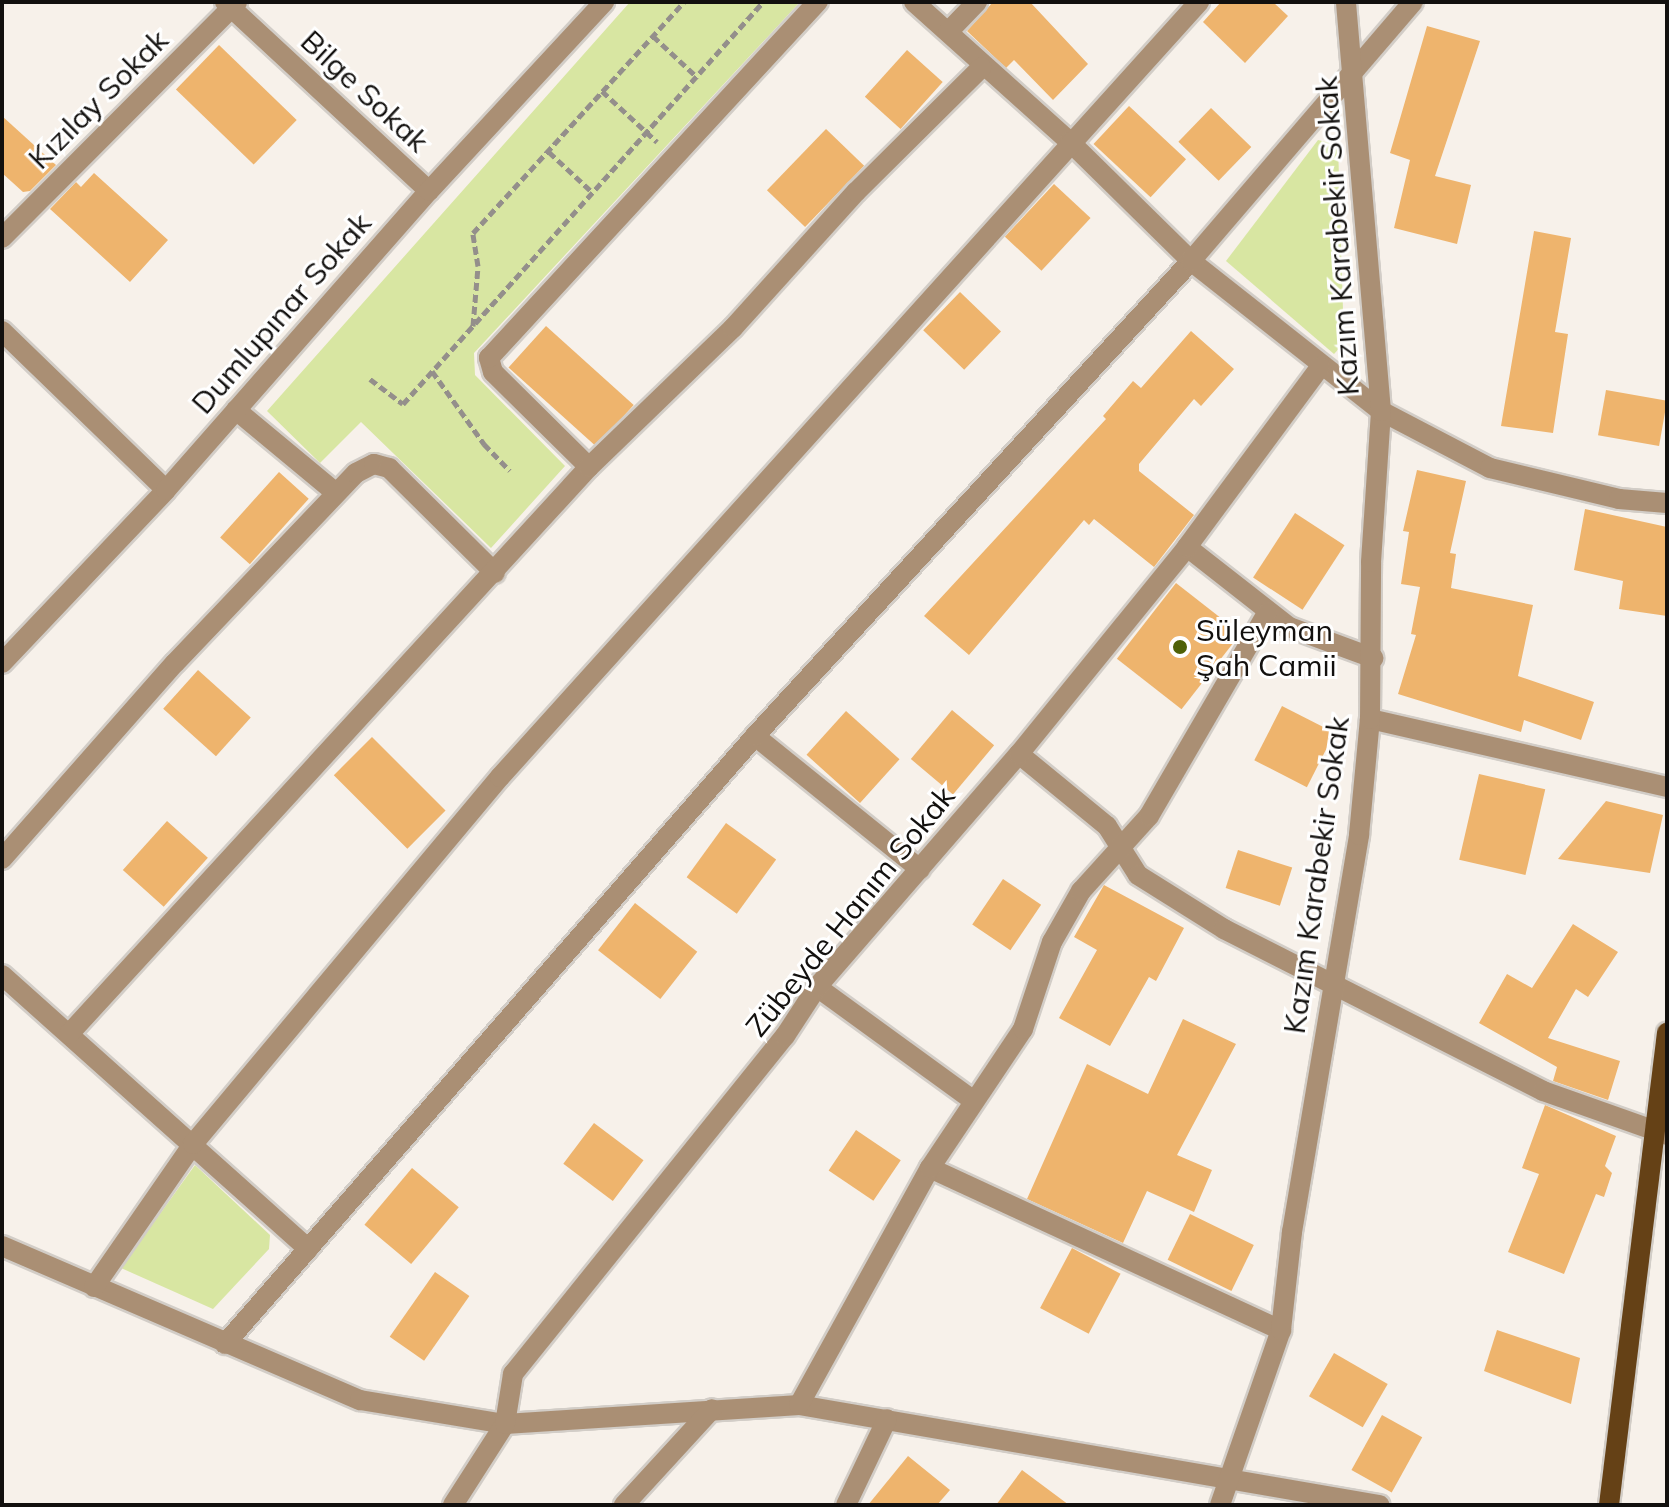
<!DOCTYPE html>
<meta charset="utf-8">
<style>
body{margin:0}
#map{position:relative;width:1669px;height:1507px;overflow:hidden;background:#f7f1ea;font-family:Mulish,sans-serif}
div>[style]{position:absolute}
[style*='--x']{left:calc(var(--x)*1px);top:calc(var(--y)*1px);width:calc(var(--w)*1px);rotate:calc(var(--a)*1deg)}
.green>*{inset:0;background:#d8e6a2}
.building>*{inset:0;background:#eeb46d;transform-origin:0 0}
.path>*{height:5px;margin-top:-2.5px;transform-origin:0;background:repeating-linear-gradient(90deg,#948f8b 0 8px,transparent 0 12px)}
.roads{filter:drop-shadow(2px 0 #d2cdc7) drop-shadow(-2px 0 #d2cdc7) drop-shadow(0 2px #d2cdc7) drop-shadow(0 -2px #d2cdc7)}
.minor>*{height:20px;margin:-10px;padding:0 10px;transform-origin:10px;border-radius:10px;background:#aa8f74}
.major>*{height:20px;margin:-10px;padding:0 10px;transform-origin:10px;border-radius:10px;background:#654116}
.dots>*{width:22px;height:22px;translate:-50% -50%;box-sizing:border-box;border:4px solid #fff;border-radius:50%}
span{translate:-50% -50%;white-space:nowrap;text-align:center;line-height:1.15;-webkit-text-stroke:6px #fff;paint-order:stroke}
.street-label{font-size:30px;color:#12100e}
.poi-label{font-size:30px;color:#12100e}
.left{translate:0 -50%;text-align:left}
.frame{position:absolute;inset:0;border:4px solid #12100e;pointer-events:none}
</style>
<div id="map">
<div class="green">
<div style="clip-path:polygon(630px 2px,800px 2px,474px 353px,475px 375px,565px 466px,491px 548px,361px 422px,320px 463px,267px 411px)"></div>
<div style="clip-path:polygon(1318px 140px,1338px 145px,1344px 343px,1334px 354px,1226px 261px)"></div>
<div style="clip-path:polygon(195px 1165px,270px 1235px,269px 1249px,213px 1309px,121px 1268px)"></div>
</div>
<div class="building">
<div style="clip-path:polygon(993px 2px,1030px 2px,1088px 64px,1053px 100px,1014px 60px,1006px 68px,967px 31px)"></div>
<div style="clip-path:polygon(1221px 2px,1273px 2px,1288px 16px,1245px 63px,1203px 22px)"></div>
<div style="clip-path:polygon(1427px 26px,1480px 41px,1435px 176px,1471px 185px,1457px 244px,1394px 228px,1410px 160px,1390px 153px)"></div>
<div style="left:219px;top:45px;width:108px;height:62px;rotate:44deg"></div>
<div style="left:907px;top:50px;width:48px;height:63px;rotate:42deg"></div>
<div style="left:1129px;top:106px;width:78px;height:52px;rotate:43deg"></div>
<div style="left:1211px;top:108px;width:56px;height:47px;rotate:44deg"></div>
<div style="clip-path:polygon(2px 116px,56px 165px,30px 191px,23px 192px,2px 173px)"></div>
<div style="left:826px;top:129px;width:53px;height:85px;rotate:44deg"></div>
<div style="clip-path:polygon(94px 173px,168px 240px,130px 282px,50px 209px,76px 182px,81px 187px)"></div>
<div style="left:1054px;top:184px;width:50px;height:72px;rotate:43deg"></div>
<div style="clip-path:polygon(1534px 231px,1571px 238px,1555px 332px,1568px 334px,1553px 433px,1501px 426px)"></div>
<div style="left:960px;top:292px;width:57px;height:53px;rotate:44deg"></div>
<div style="left:546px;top:326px;width:118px;height:56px;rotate:42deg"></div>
<div style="clip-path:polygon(1191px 331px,1234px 369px,1201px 406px,1194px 399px,1139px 464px,1139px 471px,1194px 515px,1154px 567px,1094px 519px,1089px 525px,1084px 520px,969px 655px,924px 616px,1106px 419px,1103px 416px,1133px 381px,1141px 388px)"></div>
<div style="left:1606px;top:390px;width:62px;height:46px;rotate:10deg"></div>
<div style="clip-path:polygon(1417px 470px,1466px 481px,1450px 553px,1456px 554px,1451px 588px,1533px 605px,1518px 676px,1594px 702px,1581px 740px,1524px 720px,1521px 732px,1398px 694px,1416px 635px,1411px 634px,1420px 587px,1401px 584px,1409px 532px,1403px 531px)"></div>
<div style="left:279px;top:472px;width:40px;height:88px;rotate:42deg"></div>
<div style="clip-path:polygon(1585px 509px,1667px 527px,1667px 616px,1619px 609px,1623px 581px,1574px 570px)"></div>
<div style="left:1295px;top:513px;width:59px;height:77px;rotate:33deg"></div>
<div style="left:1176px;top:583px;width:82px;height:96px;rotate:38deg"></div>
<div style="left:198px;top:670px;width:71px;height:52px;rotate:42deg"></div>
<div style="left:1282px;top:706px;width:59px;height:61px;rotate:27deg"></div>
<div style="left:952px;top:710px;width:55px;height:64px;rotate:40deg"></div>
<div style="left:846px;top:711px;width:72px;height:59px;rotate:42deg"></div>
<div style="left:372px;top:737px;width:104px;height:54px;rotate:45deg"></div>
<div style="left:1479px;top:774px;width:68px;height:88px;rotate:13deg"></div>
<div style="clip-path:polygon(1606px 801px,1663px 815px,1650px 873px,1558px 859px)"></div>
<div style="left:167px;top:821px;width:55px;height:66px;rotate:42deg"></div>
<div style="left:726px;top:823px;width:62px;height:67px;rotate:36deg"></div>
<div style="left:1238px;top:850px;width:57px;height:40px;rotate:18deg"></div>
<div style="left:1003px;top:879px;width:46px;height:55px;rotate:34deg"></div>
<div style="clip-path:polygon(1104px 885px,1184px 928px,1156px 981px,1149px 977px,1110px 1046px,1059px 1018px,1097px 950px,1074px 937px)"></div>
<div style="left:635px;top:903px;width:79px;height:60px;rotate:38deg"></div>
<div style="clip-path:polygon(1573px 924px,1618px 952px,1588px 997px,1576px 989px,1548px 1038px,1620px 1061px,1608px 1100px,1553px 1081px,1557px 1067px,1479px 1023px,1507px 974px,1532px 988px)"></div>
<div style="clip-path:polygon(1183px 1019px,1236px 1044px,1177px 1155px,1212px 1170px,1194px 1212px,1147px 1191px,1123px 1243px,1027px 1199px,1087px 1064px,1148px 1094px)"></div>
<div style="clip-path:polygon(1545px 1105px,1616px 1136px,1605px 1166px,1612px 1173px,1604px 1197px,1596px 1194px,1564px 1274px,1508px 1252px,1539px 1174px,1522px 1168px)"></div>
<div style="left:594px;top:1123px;width:62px;height:51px;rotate:37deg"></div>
<div style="left:856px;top:1130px;width:54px;height:49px;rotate:34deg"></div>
<div style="left:412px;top:1168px;width:61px;height:74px;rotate:40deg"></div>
<div style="left:1190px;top:1214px;width:71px;height:51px;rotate:26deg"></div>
<div style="left:1072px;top:1248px;width:55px;height:68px;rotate:28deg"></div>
<div style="left:435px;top:1272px;width:42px;height:79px;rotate:35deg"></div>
<div style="clip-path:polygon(1497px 1330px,1580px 1358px,1571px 1404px,1484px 1371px)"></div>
<div style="left:1334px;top:1353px;width:62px;height:50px;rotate:30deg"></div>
<div style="left:1382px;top:1415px;width:46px;height:63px;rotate:29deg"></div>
<div style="clip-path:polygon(908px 1456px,950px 1490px,937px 1505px,868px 1505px)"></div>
<div style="clip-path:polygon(1022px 1470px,1069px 1505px,996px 1505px)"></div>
</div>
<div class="path">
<div style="--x:653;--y:36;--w:60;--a:43"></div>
<div style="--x:602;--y:91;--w:75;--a:42.8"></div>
<div style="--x:549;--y:152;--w:59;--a:42.9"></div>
<div style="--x:473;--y:326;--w:60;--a:-85.2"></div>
<div style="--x:478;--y:266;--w:33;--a:-99"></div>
<div style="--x:473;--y:233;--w:313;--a:-47.6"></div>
<div style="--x:432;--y:371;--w:90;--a:54.5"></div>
<div style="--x:484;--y:444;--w:37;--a:46"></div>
<div style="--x:370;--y:379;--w:41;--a:37.1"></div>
<div style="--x:403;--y:404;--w:540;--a:-48.15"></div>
</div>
<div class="roads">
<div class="minor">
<div style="--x:225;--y:2;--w:278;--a:42.8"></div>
<div style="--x:914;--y:2;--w:210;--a:41.9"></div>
<div style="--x:1070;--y:142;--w:170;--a:44.5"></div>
<div style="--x:1191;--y:261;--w:242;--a:38.3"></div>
<div style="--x:1381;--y:411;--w:123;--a:27.6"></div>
<div style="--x:1490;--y:468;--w:133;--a:13.5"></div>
<div style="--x:1619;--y:499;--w:48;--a:4.8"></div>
<div style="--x:948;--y:32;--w:42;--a:-46"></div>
<div style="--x:2;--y:238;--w:333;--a:-45.1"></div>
<div style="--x:2;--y:331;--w:228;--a:44.1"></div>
<div style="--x:236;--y:410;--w:130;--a:39.7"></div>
<div style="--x:589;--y:467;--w:135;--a:-135.3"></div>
<div style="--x:493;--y:372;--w:15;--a:-106"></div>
<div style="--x:489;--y:358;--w:485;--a:-47.3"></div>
<div style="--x:1187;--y:547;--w:130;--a:38.1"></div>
<div style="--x:1289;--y:627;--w:90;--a:20.3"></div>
<div style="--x:2;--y:663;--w:238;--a:-46.5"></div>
<div style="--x:166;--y:490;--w:398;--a:-48.7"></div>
<div style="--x:429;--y:191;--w:258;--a:-47.2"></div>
<div style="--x:1370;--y:719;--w:305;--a:12.9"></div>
<div style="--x:755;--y:736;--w:212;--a:38.9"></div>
<div style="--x:1019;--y:754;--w:114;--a:39.3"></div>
<div style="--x:1107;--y:826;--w:58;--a:57.7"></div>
<div style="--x:1138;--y:875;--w:102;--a:32.1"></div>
<div style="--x:1224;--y:929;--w:358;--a:26.9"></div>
<div style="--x:1543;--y:1091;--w:132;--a:19.5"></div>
<div style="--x:2;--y:859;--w:261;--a:-48.6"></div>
<div style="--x:175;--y:663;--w:262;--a:-46.4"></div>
<div style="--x:356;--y:473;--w:20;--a:-27"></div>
<div style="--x:374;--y:464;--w:16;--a:15"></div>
<div style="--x:389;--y:468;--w:149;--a:44.7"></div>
<div style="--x:2;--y:975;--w:411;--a:41.8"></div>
<div style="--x:817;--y:987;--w:194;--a:36"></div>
<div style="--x:69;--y:1034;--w:769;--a:-47.48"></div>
<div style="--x:589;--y:467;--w:200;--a:-44"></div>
<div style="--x:733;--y:328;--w:183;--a:-47.9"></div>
<div style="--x:856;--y:192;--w:177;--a:-44.8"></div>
<div style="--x:930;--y:1168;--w:387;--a:24.8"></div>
<div style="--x:2;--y:1246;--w:390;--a:23.3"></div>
<div style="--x:360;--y:1400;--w:147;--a:9.4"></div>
<div style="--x:505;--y:1424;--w:295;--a:-3.7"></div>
<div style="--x:799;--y:1405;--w:589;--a:9.78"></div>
<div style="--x:94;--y:1287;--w:174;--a:-55.3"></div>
<div style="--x:193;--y:1144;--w:478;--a:-50.1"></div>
<div style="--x:500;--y:777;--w:1044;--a:-47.95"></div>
<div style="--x:225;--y:1344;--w:807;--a:-48.92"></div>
<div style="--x:755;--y:736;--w:645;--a:-47.45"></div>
<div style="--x:1191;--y:261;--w:341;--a:-49.4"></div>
<div style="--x:799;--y:1405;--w:271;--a:-61.1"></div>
<div style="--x:930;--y:1168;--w:167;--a:-56.2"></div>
<div style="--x:1023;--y:1029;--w:92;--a:-71.6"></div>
<div style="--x:1052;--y:942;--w:59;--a:-60.4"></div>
<div style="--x:1081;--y:891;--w:101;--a:-47.8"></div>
<div style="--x:1149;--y:816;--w:235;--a:-59.8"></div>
<div style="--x:453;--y:1505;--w:96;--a:-57.3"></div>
<div style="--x:505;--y:1424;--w:51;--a:-80.9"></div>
<div style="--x:513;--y:1374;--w:434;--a:-51.2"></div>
<div style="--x:785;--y:1036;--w:59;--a:-56.9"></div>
<div style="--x:817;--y:987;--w:308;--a:-49.1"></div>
<div style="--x:1019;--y:754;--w:267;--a:-50.9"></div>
<div style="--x:1187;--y:547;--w:224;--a:-53.5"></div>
<div style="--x:624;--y:1505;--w:130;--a:-47.5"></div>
<div style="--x:846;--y:1505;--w:95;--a:-64.5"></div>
<div style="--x:1220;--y:1505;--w:185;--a:-70.8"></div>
<div style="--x:1281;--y:1330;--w:99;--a:-83.6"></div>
<div style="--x:1292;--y:1232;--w:403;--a:-80.4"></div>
<div style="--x:1359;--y:835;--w:117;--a:-84.6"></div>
<div style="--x:1370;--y:719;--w:157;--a:-89.6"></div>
<div style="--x:1371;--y:562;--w:151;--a:-86.2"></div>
<div style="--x:1381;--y:411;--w:410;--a:-94.9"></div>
</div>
<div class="major">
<div style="--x:1609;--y:1505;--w:476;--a:-83"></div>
</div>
</div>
<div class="dots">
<div style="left:1180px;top:647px;background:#4f6108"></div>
</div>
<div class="street-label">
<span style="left:365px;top:91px;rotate:43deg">Bilge Sokak</span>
<span style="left:98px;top:99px;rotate:-45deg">Kızılay Sokak</span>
<span style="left:1337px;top:236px;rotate:-94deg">Kazım Karabekir Sokak</span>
<span style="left:281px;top:313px;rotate:-49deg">Dumlupınar Sokak</span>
<span style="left:1316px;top:875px;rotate:-82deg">Kazım Karabekir Sokak</span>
<span style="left:850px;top:911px;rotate:-51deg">Zübeyde Hanım Sokak</span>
</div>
<div class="poi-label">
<span class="left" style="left:1196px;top:647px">Süleyman<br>Şah Camii</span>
</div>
<div class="frame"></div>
</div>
